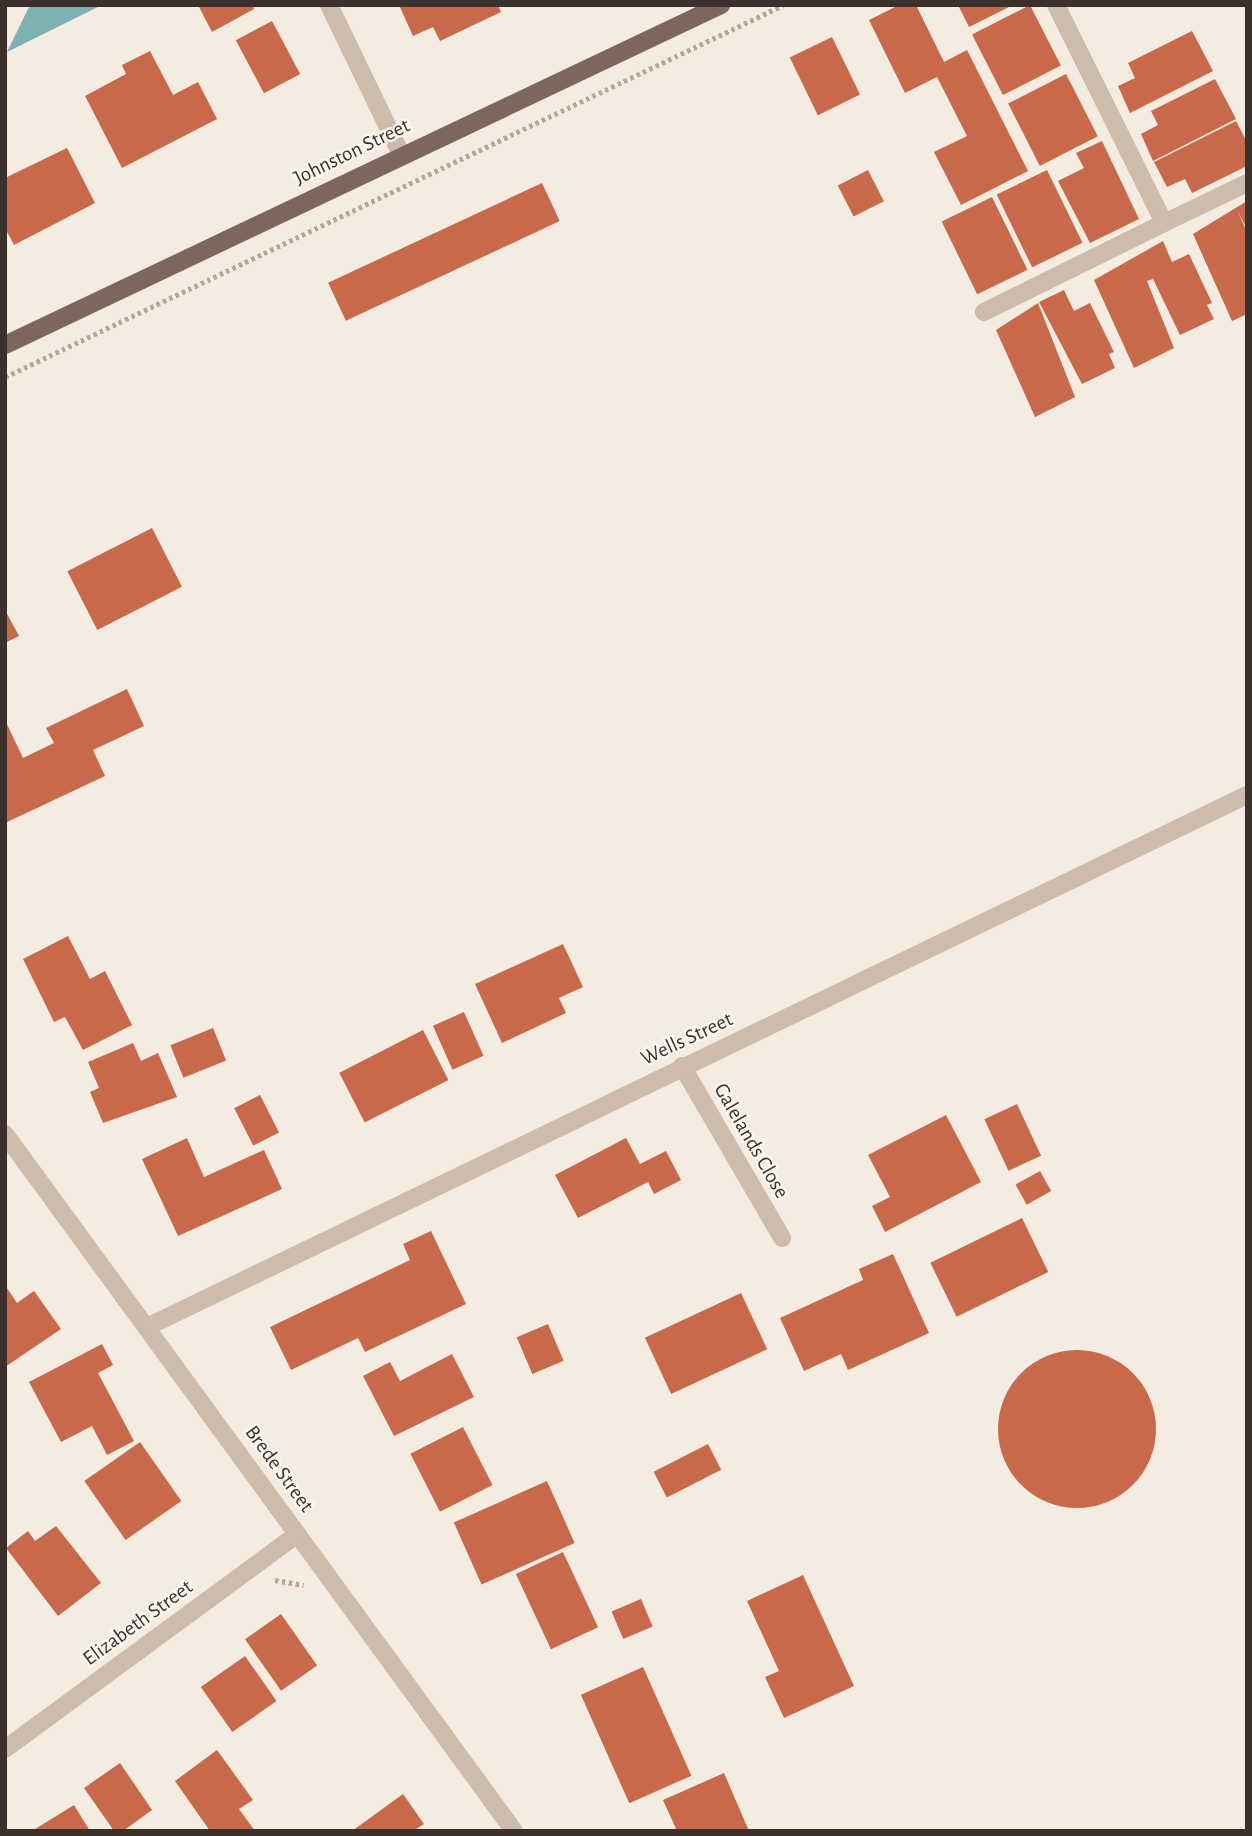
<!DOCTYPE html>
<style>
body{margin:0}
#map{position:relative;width:1252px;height:1836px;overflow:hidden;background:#f4ebe1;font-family:"Alegreya Sans",sans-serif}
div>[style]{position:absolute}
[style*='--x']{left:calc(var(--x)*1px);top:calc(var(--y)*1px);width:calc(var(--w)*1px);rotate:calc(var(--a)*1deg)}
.water>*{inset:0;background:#7fb0b2}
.building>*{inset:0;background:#c8694b;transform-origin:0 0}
.round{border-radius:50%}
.path>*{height:4.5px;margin-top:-2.25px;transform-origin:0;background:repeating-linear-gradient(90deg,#b9a596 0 3.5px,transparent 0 7px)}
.minor>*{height:18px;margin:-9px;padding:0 9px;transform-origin:9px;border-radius:9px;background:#cdbbac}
.major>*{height:18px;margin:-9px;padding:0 9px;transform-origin:9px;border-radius:9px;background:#7d675c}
span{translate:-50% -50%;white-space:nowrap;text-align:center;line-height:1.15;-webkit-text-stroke:5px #fbf5ee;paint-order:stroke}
.street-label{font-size:21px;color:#3b302b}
.frame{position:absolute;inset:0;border:7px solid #3b302b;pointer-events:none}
</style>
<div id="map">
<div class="water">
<div style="clip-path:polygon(30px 5px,102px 5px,7px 52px)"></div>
</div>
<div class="building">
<div style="clip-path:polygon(198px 5px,253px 5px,254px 9px,212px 32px)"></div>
<div style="clip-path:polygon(399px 5px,498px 5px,501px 12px,440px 41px,433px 27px,413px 36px)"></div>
<div style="clip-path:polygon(899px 5px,916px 5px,944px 62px,967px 50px,1028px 171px,961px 205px,934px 152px,967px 136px,937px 77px,905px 93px,869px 20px)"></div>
<div style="clip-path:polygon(958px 5px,1013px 5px,969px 27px)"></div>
<div style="left:1030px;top:5px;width:68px;height:65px;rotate:63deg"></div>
<div style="left:272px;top:21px;width:60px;height:41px;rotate:62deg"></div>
<div style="clip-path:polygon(1192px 31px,1213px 71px,1130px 113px,1118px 86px,1135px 78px,1128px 63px)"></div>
<div style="left:832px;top:37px;width:64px;height:47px;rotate:64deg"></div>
<div style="clip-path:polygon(150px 51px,173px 95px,198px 82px,217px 119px,122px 168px,85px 96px,126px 74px,122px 65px)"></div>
<div style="left:1066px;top:74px;width:70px;height:65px;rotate:63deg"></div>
<div style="clip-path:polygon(1215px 79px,1236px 119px,1153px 161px,1141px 134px,1158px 125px,1151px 111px)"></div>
<div style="clip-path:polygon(1236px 121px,1247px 142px,1247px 166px,1192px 193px,1185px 179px,1167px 187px,1154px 162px)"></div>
<div style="clip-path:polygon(1102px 141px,1139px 219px,1090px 243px,1058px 181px,1084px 168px,1076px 153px)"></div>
<div style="clip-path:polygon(67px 148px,95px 203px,14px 245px,5px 228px,5px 178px)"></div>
<div style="left:868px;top:170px;width:35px;height:34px;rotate:63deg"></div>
<div style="left:1047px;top:170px;width:81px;height:56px;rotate:64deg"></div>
<div style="left:542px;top:183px;width:42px;height:236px;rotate:65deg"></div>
<div style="left:992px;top:197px;width:81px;height:56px;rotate:64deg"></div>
<div style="clip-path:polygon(1247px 201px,1247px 229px,1237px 210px,1247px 232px,1247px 314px,1232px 321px,1193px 234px)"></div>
<div style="clip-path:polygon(1163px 241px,1172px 262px,1189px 254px,1212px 303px,1207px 305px,1214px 319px,1180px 335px,1153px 279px,1147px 281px,1174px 348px,1134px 368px,1094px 280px)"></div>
<div style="clip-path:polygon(1064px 290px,1074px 311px,1090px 303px,1114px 352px,1109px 354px,1115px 368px,1082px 384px,1039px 302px)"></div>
<div style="clip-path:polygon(1038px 303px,1075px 397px,1035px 417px,996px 330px)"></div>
<div style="left:152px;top:528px;width:66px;height:95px;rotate:63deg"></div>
<div style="clip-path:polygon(5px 610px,19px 636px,5px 643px)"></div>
<div style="clip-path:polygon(127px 689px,144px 726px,93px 750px,105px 776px,5px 823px,5px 720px,23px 758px,54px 743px,46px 728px)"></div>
<div style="clip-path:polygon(68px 936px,90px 979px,105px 971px,132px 1025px,83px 1050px,65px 1017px,54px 1022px,23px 959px)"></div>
<div style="clip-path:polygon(563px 944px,583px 987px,559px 998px,566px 1013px,502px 1043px,475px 984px)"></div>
<div style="left:464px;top:1012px;width:48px;height:34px;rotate:66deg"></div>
<div style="left:213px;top:1028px;width:35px;height:46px;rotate:68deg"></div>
<div style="left:423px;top:1030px;width:56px;height:94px;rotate:63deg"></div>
<div style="clip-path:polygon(133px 1043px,141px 1061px,158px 1053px,177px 1097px,103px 1123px,90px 1092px,99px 1088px,88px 1062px)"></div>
<div style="left:260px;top:1095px;width:42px;height:29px;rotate:63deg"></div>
<div style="left:1017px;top:1104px;width:57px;height:36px;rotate:65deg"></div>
<div style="clip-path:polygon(946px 1115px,981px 1182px,885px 1232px,872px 1206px,890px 1197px,868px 1155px)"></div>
<div style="clip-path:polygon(187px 1138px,204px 1177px,264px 1150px,282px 1189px,178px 1236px,142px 1159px)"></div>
<div style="clip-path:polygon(626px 1138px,640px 1164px,666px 1151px,681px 1180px,654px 1194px,648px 1182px,578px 1218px,555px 1175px)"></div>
<div style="left:1040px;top:1171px;width:23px;height:28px;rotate:61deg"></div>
<div style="left:1022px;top:1218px;width:60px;height:102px;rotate:64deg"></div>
<div style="clip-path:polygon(431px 1231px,466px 1304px,365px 1352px,358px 1338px,291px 1370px,270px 1327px,410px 1260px,403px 1244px)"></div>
<div style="clip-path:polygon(893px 1254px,929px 1333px,848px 1370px,841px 1354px,804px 1371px,780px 1318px,863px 1280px,859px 1269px)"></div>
<div style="clip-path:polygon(5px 1285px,17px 1303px,34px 1291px,61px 1329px,5px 1367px)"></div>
<div style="left:741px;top:1293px;width:62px;height:106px;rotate:65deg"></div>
<div style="left:548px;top:1324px;width:40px;height:34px;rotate:67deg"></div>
<div style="clip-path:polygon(102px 1344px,113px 1365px,98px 1373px,134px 1441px,107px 1455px,92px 1426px,61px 1442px,29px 1382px)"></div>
<div class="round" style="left:998px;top:1350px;width:158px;height:158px"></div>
<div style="clip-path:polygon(452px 1354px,474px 1397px,394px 1436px,363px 1376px,390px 1362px,400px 1381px)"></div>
<div style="left:463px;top:1427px;width:65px;height:59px;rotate:63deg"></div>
<div style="left:140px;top:1442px;width:72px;height:68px;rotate:55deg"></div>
<div style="left:708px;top:1444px;width:29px;height:61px;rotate:63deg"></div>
<div style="left:547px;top:1481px;width:68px;height:102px;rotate:66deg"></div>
<div style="clip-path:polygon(56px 1526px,101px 1583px,58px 1616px,6px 1548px,28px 1531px,35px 1541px)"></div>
<div style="left:563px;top:1552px;width:83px;height:52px;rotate:65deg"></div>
<div style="clip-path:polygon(803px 1575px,854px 1686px,784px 1718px,765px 1677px,779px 1671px,747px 1601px)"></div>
<div style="left:641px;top:1599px;width:30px;height:32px;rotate:67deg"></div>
<div style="left:281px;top:1614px;width:63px;height:44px;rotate:55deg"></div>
<div style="left:245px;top:1656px;width:55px;height:54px;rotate:55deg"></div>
<div style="left:643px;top:1667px;width:119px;height:68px;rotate:66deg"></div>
<div style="clip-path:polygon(217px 1750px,253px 1800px,239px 1809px,255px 1831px,210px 1831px,175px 1781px)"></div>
<div style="clip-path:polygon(120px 1763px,152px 1810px,123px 1831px,114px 1831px,84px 1788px)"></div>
<div style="clip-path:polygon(724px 1773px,749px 1831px,677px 1831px,663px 1800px)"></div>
<div style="clip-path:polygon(403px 1794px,424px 1824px,413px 1831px,352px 1831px)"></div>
<div style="clip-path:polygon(74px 1805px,90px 1831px,32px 1831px)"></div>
</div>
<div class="path">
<div style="--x:5;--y:377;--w:862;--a:-25.55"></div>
<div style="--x:275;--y:1580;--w:29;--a:10"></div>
</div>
<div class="minor">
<div style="--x:329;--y:5;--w:165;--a:64.2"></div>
<div style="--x:1056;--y:5;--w:243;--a:63.6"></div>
<div style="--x:1164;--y:223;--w:92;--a:-25.7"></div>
<div style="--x:984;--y:312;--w:201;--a:-26.3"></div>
<div style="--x:682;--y:1066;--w:199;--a:59.8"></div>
<div style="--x:5;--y:1134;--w:863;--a:53.86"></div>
<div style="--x:147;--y:1327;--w:1222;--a:-25.81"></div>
<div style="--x:5;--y:1749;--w:363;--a:-36.3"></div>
</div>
<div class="major">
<div style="--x:5;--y:345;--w:793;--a:-25.4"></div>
</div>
<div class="street-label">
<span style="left:352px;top:152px;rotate:-26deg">Johnston Street</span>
<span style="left:687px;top:1039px;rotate:-25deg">Wells Street</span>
<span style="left:751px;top:1141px;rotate:60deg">Galelands Close</span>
<span style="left:279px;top:1469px;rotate:54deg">Brede Street</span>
<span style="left:138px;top:1623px;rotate:-36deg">Elizabeth Street</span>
</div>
<div class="frame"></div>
</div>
